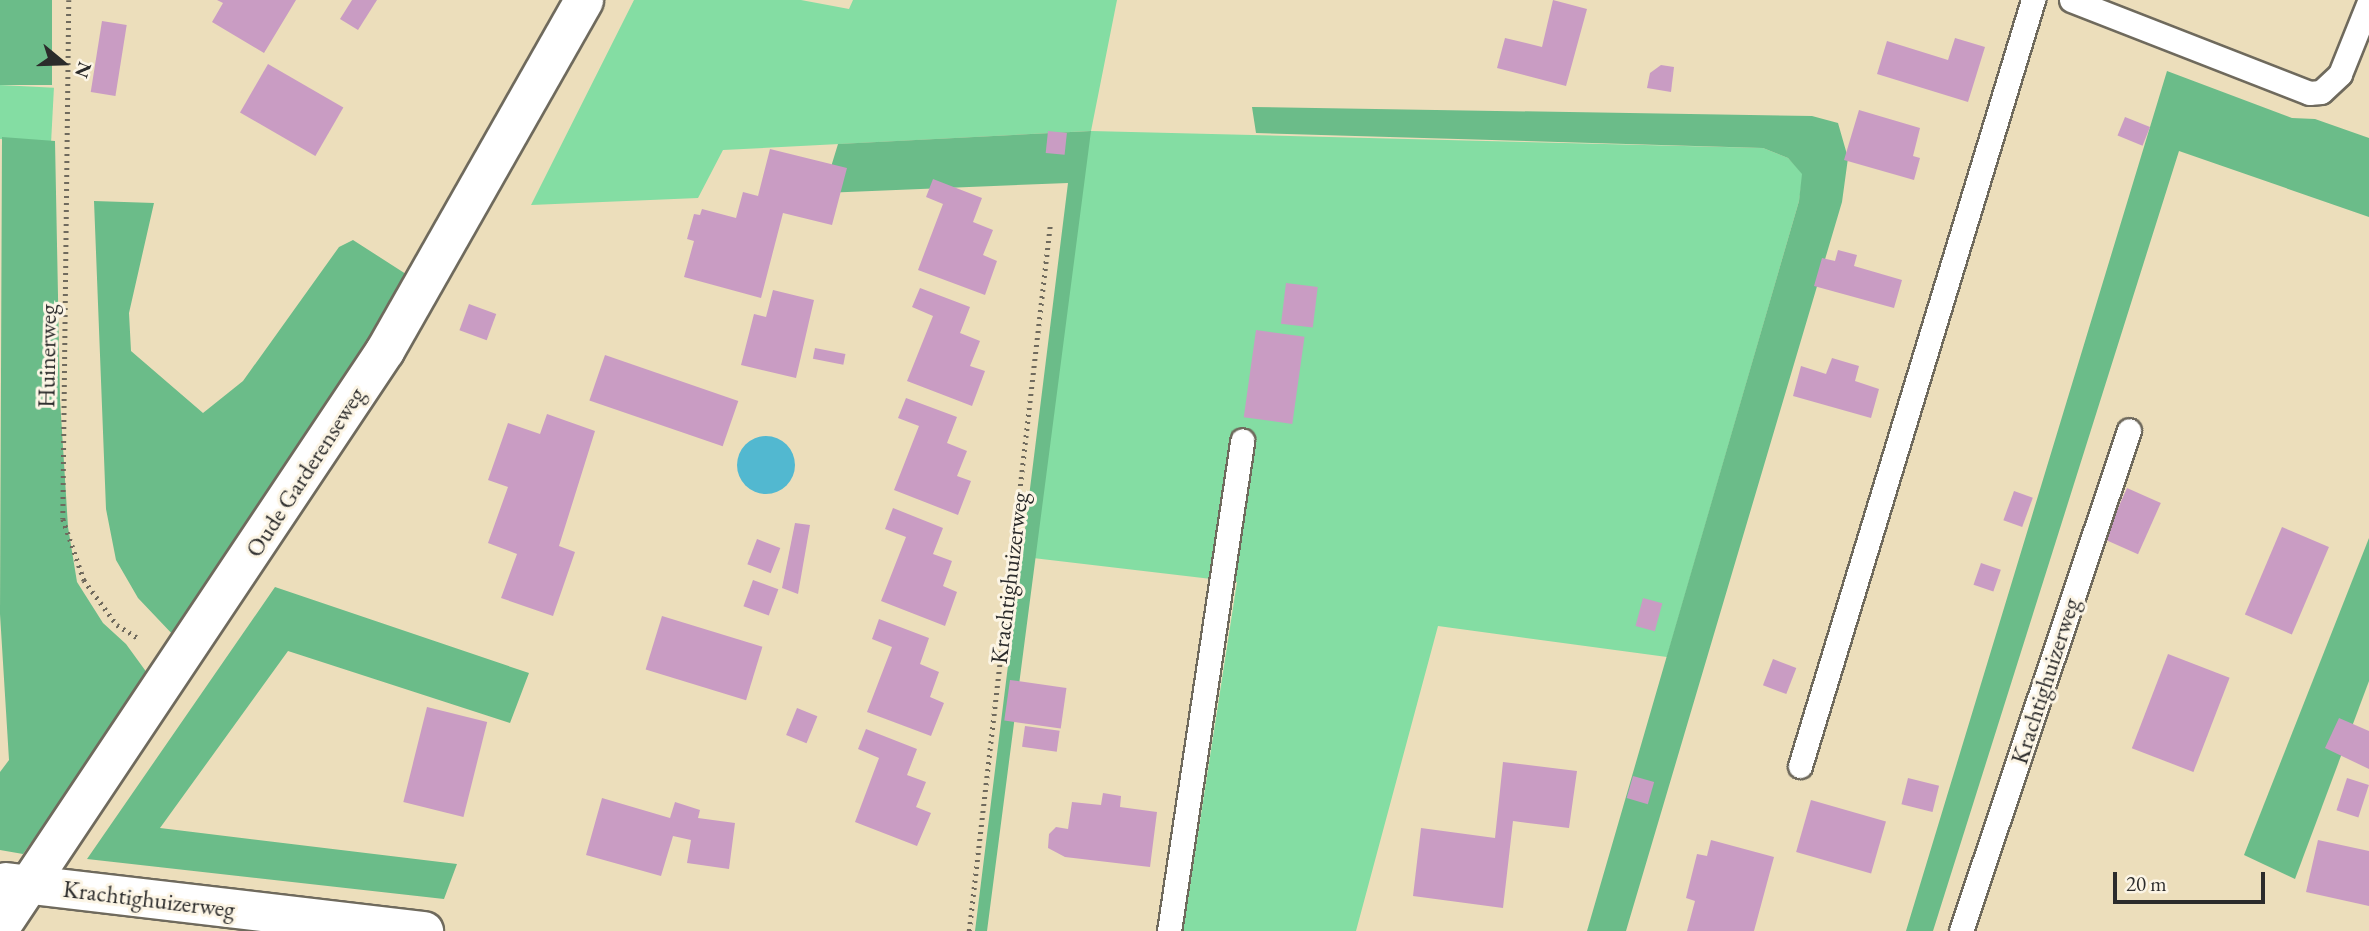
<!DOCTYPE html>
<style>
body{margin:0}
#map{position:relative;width:2369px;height:931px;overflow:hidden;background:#ecdebb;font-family:"EB Garamond",serif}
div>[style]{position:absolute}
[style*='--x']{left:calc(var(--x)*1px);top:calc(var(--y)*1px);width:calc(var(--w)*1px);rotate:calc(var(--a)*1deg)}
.green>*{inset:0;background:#84dda3;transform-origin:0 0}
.forest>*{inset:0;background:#6bbc89;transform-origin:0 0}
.water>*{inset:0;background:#52b8d0}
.round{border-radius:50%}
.building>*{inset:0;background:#c99cc3;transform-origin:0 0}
.path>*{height:4.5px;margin-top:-2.25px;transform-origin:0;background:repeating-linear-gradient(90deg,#6f6a5d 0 2px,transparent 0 7px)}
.roads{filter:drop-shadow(2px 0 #6f6a5d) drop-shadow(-2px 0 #6f6a5d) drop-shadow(0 2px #6f6a5d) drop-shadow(0 -2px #6f6a5d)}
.lane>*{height:23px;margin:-11.5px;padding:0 11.5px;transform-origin:11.5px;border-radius:11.5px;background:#fff}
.street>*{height:38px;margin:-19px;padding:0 19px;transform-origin:19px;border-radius:19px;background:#fff}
span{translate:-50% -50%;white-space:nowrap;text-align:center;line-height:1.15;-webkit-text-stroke:6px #fcf5e5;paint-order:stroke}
.street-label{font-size:24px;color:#2b2b2b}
.north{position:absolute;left:28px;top:28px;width:70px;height:70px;-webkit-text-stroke:5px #fcf5e5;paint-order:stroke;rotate:109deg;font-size:19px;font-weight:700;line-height:28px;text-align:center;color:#2b2b2b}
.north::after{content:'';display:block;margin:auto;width:24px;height:32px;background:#2b2b2b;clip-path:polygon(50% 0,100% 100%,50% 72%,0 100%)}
.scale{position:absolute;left:2113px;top:872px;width:152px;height:32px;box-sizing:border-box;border:4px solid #2b2b2b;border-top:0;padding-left:9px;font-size:21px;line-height:24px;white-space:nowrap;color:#2b2b2b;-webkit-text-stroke:5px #fcf5e5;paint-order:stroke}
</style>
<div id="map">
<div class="green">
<div style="clip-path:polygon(634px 0,801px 0,849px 9px,853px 0,1117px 0,1091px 131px,1763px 148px,1788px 158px,1803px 174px,1799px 201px,1667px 657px,1438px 626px,1356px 931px,1183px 931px,1237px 582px,1033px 558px,1090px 131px,723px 150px,698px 198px,531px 205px)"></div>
<div style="left:0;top:85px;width:54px;height:54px;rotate:3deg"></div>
</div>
<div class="forest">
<div style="left:0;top:0;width:52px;height:85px"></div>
<div style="clip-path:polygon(2167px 71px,2292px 118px,2315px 119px,2369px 138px,2369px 217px,2179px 151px,1933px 931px,1906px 931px)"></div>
<div style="clip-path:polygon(1252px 107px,1812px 116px,1838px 123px,1848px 158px,1842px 202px,1626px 931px,1587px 931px,1799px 201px,1802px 174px,1788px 158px,1763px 148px,1256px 133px)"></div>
<div style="clip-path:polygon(1091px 131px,987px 931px,975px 931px,1068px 183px,823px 193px,838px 144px)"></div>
<div style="clip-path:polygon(2px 137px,55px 141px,60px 399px,68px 527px,77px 582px,103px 623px,126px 644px,150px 677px,23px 854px,0 850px,0 772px,9px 760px,0 614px)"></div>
<div style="clip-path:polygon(94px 201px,154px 203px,129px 313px,131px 351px,203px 413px,243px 381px,339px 247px,353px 240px,409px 276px,176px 638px,138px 598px,116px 560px,106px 509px)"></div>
<div style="clip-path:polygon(2369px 538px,2369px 681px,2295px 879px,2244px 855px)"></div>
<div style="clip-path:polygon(275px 587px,529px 673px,510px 723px,288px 651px,160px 828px,457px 864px,444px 899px,87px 859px)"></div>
</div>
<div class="water">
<div class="round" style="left:737px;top:436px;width:58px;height:58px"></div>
</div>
<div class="building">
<div style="clip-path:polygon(217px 0,296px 0,264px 53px,212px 22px,223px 3px)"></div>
<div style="clip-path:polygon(352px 0,377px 0,358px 30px,340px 19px)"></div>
<div style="clip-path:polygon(1553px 0,1587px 9px,1566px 86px,1497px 68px,1505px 38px,1542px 47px)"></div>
<div style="left:102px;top:21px;width:25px;height:72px;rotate:9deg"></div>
<div style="clip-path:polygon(1955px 38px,1985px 47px,1968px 102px,1877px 74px,1887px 41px,1948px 60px)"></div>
<div style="left:268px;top:64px;width:87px;height:56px;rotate:30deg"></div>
<div style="clip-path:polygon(1661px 65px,1674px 67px,1671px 92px,1647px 88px,1650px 73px)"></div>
<div style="clip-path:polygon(1859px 110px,1920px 128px,1913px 156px,1920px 158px,1914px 180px,1844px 160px)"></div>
<div style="left:2125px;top:117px;width:27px;height:20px;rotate:22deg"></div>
<div style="left:1048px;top:131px;width:19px;height:22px;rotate:6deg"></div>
<div style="clip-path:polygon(770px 149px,847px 168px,832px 225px,783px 213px,761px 298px,684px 277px,694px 241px,687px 239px,694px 214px,700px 215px,702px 209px,736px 218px,743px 192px,758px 196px)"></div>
<div style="clip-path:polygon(933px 179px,982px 198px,973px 222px,993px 230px,983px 255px,997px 261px,985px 295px,918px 270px,943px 204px,926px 197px)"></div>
<div style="clip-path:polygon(1838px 250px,1857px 255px,1854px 266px,1902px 280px,1894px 308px,1814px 286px,1822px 258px,1835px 261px)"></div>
<div style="left:1286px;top:283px;width:32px;height:41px;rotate:7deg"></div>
<div style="clip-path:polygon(920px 288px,970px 307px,960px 333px,980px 341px,970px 366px,985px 371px,972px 406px,907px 381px,933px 316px,912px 307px)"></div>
<div style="clip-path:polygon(773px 290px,814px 300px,796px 378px,741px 365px,754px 314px,766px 317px)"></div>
<div style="left:469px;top:304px;width:29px;height:28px;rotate:20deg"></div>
<div style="left:1256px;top:330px;width:49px;height:88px;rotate:8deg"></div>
<div style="left:815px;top:348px;width:31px;height:11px;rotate:11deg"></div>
<div style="left:605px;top:355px;width:141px;height:48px;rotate:19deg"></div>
<div style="clip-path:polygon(1832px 358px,1859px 366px,1855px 381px,1879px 389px,1871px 418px,1793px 396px,1801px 366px,1826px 374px)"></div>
<div style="clip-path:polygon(906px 398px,957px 417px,947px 443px,967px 451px,957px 476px,971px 481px,958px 515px,894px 490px,919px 426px,898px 418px)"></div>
<div style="clip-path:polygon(547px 414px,595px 431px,559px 546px,575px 552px,553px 616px,501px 598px,517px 554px,488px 543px,508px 487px,488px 480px,508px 423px,540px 434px)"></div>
<div style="left:2127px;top:488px;width:37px;height:56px;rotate:24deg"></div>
<div style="left:2014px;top:491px;width:20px;height:31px;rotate:20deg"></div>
<div style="clip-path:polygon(893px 508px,943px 528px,933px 554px,952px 561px,943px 586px,957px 592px,945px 626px,881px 601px,906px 537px,885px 529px)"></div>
<div style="clip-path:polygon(795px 523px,810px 525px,798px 594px,782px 588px)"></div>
<div style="left:2282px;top:527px;width:51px;height:95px;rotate:23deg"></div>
<div style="left:757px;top:539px;width:25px;height:27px;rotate:21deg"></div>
<div style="left:1981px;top:563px;width:21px;height:23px;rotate:19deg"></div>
<div style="left:753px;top:580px;width:27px;height:28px;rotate:20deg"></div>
<div style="left:1643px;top:598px;width:20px;height:29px;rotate:15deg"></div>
<div style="left:662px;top:616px;width:105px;height:56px;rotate:17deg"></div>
<div style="clip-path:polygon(879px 619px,929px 638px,920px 664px,939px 672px,930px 697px,944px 703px,931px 736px,867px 712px,892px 647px,872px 639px)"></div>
<div style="left:2168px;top:654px;width:66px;height:101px;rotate:21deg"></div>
<div style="left:1773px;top:659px;width:25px;height:28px;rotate:21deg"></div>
<div style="left:1010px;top:680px;width:57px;height:41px;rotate:8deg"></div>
<div style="left:427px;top:707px;width:62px;height:98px;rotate:14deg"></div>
<div style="left:797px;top:708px;width:22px;height:29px;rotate:22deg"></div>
<div style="clip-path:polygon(2339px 718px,2369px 731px,2369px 769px,2325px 748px)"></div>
<div style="left:1025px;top:726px;width:35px;height:21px;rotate:8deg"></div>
<div style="clip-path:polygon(866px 729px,917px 749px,907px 775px,926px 782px,916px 807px,931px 813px,917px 846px,855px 822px,879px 758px,858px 749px)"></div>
<div style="clip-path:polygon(1503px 762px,1577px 771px,1569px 828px,1513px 821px,1503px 908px,1413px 896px,1421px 828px,1495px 838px)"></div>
<div style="left:1633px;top:776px;width:22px;height:23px;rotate:16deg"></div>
<div style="left:1908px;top:778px;width:32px;height:27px;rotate:14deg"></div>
<div style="left:2347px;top:778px;width:23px;height:34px;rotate:18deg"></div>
<div style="clip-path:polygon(1103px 793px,1121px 796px,1120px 807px,1157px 812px,1150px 867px,1065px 857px,1048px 848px,1049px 834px,1056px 827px,1068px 829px,1072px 802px,1101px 805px)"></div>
<div style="clip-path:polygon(602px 798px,670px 818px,675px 802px,700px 810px,698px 818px,735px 823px,729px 869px,687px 863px,691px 840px,673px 836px,661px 876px,586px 855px)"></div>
<div style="left:1811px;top:800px;width:78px;height:54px;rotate:16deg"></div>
<div style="clip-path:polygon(1711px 840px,1774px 857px,1754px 931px,1687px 931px,1695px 901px,1686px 898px,1697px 854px,1707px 856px)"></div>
<div style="clip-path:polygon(2318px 840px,2369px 851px,2369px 906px,2306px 892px)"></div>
</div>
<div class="path">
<div style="--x:69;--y:0;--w:519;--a:90.66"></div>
<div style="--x:63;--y:519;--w:65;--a:71"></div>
<div style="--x:84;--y:580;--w:56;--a:53.7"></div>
<div style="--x:117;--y:625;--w:25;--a:32"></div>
<div style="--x:969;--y:931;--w:710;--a:-83.45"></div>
</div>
<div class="roads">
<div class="lane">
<div style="--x:2071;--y:0;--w:256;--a:21.3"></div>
<div style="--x:2309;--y:93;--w:12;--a:-5"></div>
<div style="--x:2321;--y:92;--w:26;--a:-43"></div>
<div style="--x:2340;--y:74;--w:78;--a:-68.1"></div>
<div style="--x:1800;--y:766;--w:801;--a:-73.08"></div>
<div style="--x:1169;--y:931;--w:496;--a:-81.5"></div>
<div style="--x:1961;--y:931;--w:528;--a:-71.46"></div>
</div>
<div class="street">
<div style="--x:6;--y:882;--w:421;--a:6.7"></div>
<div style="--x:0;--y:928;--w:694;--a:-56.29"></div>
<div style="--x:385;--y:351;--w:403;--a:-60.4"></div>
</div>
</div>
<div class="street-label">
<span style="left:47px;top:356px;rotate:-89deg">Huinerweg</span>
<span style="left:305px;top:472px;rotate:-57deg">Oude Garderenseweg</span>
<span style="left:1009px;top:578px;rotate:-83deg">Krachtighuizerweg</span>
<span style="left:2045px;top:681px;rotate:-72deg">Krachtighuizerweg</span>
<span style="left:149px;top:899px;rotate:7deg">Krachtighuizerweg</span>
</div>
<div class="north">N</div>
<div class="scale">20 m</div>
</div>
